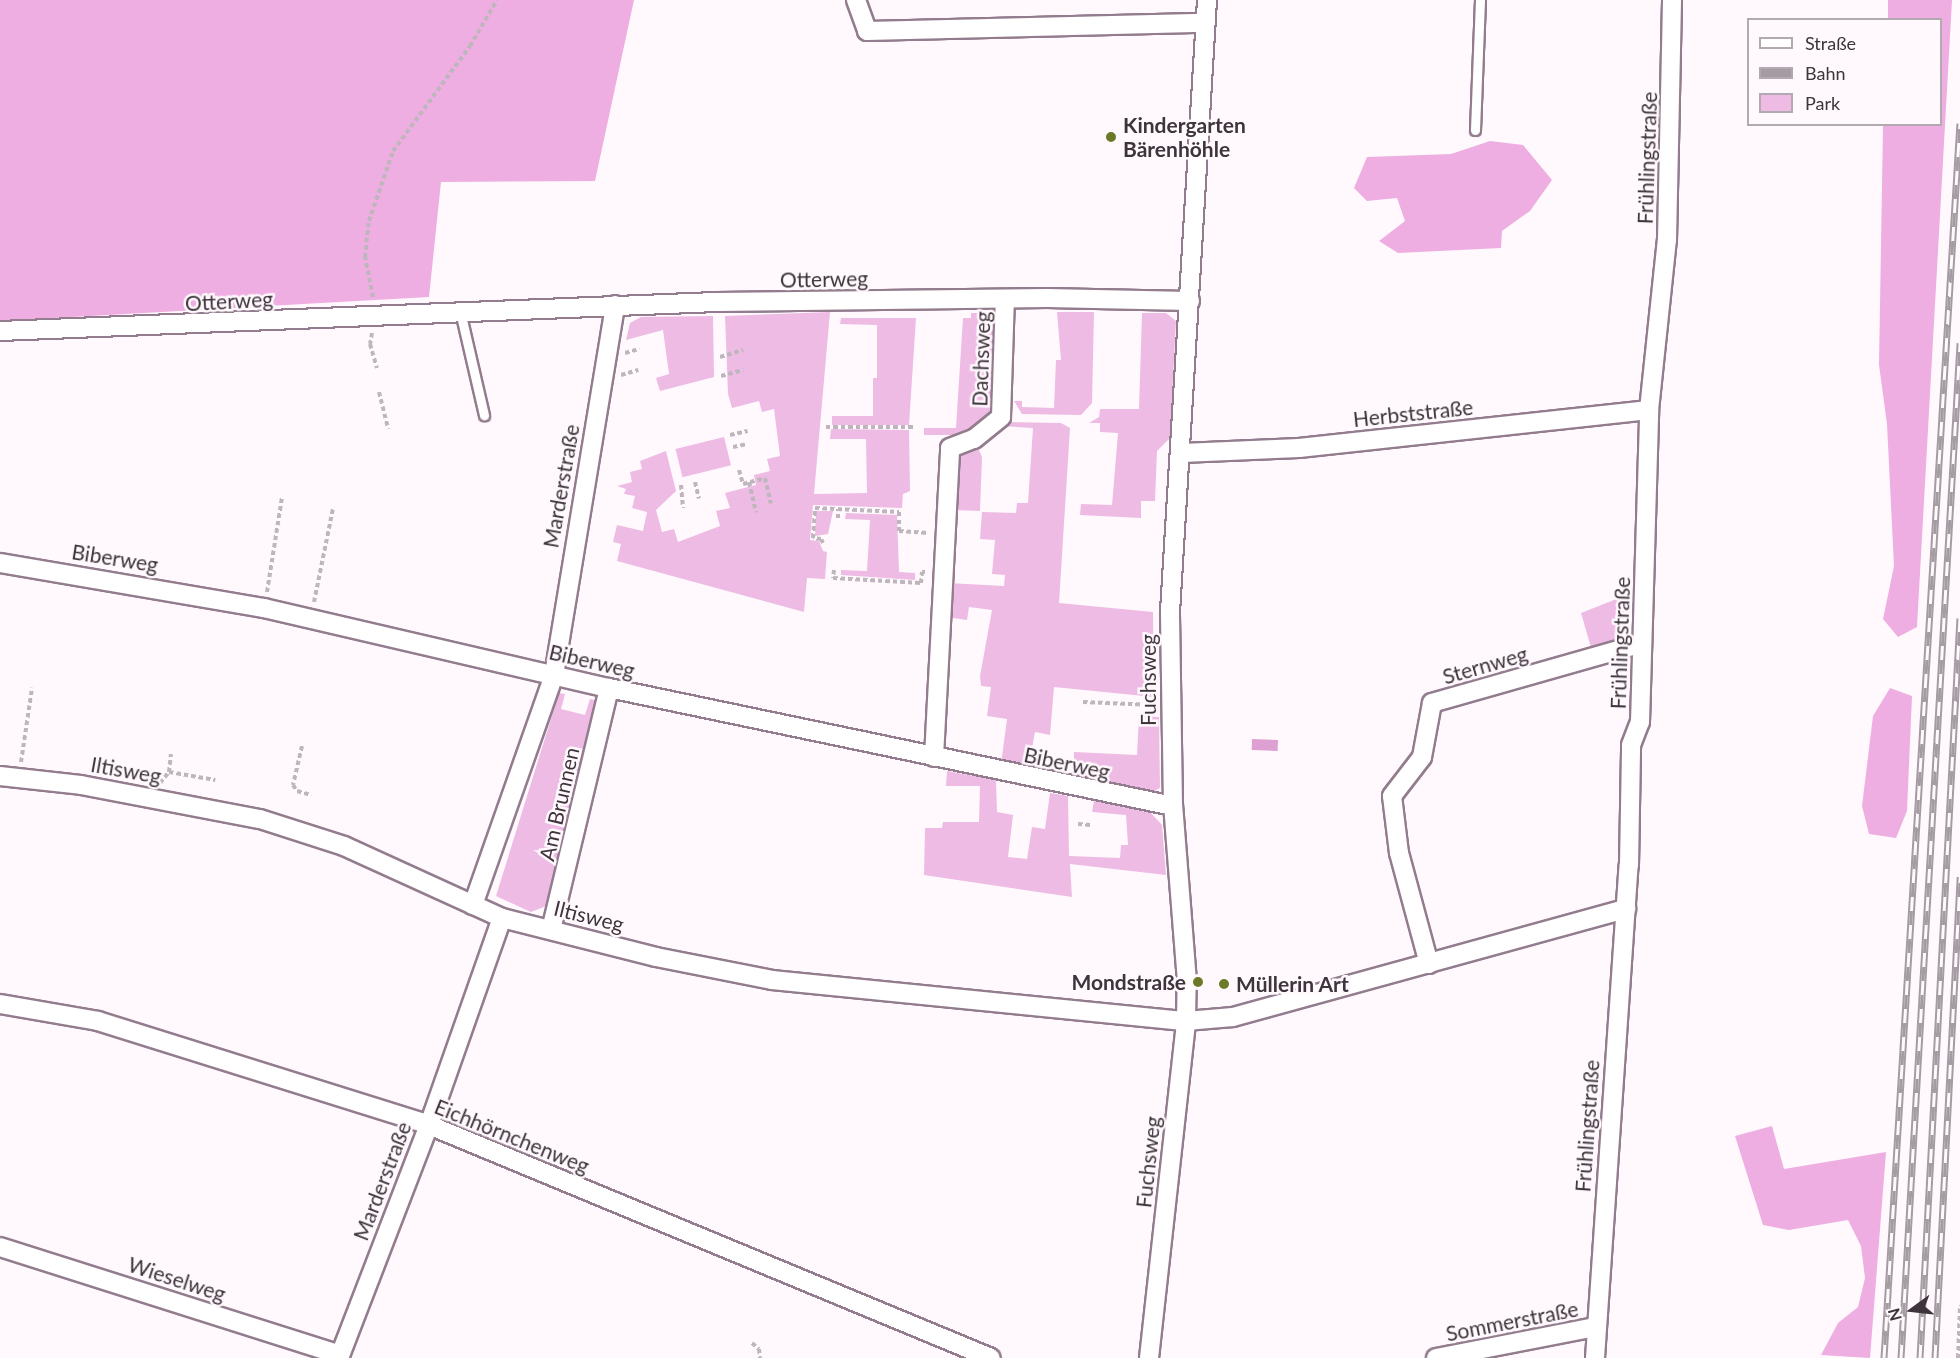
<!DOCTYPE html>
<meta charset="utf-8">
<style>
body{margin:0}
#map{position:relative;width:1960px;height:1358px;overflow:hidden;background:#fff9fd;font-family:Lato,sans-serif}
div>[style]{position:absolute}
[style*='--x']{left:calc(var(--x)*1px);top:calc(var(--y)*1px);width:calc(var(--w)*1px);rotate:calc(var(--a)*1deg)}
.green>*{inset:0;background:#eebbe4;transform-origin:0 0}
.forest>*{inset:0;background:#eeaee2}
.water>*{inset:0;background:#de9fd2;transform-origin:0 0}
.path>*{height:4px;margin-top:-2px;transform-origin:0;background:repeating-linear-gradient(90deg,#beb6bc 0 4.5px,transparent 0 7.5px)}
.roads{filter:drop-shadow(2px 0 #927c8d) drop-shadow(-2px 0 #927c8d) drop-shadow(0 2px #927c8d) drop-shadow(0 -2px #927c8d)}
.service>*{height:9px;margin:-4.5px;padding:0 4.5px;transform-origin:4.5px;border-radius:4.5px;background:#fff}
.minor>*{height:18px;margin:-9px;padding:0 9px;transform-origin:9px;border-radius:9px;background:#fff}
.rail>*{height:7px;margin-top:-3.5px;transform-origin:0;background:repeating-linear-gradient(90deg,#fff9fd 0 14px,#a49ca2 0 28px);box-sizing:border-box;border-block:2px solid #a49ca2}
.dots>*{width:16px;height:16px;translate:-50% -50%;box-sizing:border-box;border:3px solid #fff9fd;border-radius:50%}
span{translate:-50% -50%;white-space:nowrap;text-align:center;line-height:1.15;-webkit-text-stroke:5px #fff9fd;paint-order:stroke}
.poi-label{font-size:21px;color:#3e343c;font-weight:700}
.left{translate:0 -50%;text-align:left}
.right{translate:-100% -50%;text-align:right}
.street-label{font-size:21px;color:#3e343c}
.legend{position:absolute;left:1747px;top:18px;width:195px;height:108px;box-sizing:border-box;background:#fff9fd;border:2px solid #b2aab0;margin:0;padding:8px 10px;list-style:none;font-size:18px;color:#3e343c}
.legend li{display:flex;align-items:center;gap:12px;height:30px}
.legend b{width:30px;border:2px solid #b2aab0}
.north{position:absolute;left:1882px;top:1280px;width:60px;height:60px;-webkit-text-stroke:4px #fff9fd;paint-order:stroke;rotate:255deg;font-size:16px;font-weight:700;line-height:24px;text-align:center;color:#3e343c}
.north::after{content:'';display:block;margin:auto;width:21px;height:27px;background:#3e343c;clip-path:polygon(50% 0,100% 100%,50% 72%,0 100%)}
</style>
<div id="map">
<div class="green">
<div style="clip-path:polygon(830px 312px,814px 494px,867px 493px,866px 439px,830px 439px,831px 429px,909px 430px,910px 491px,903px 494px,902px 508px,813px 505px,810px 540px,819px 541px,823px 551px,827px 552px,825px 579px,807px 578px,804px 612px,617px 561px,621px 544px,613px 542px,617px 525px,643px 531px,647px 512px,632px 508px,635px 496px,624px 494px,626px 489px,617px 486px,632px 482px,630px 472px,642px 469px,640px 461px,666px 451px,676px 491px,656px 510px,662px 532px,674px 529px,678px 542px,720px 526px,716px 511px,730px 508px,725px 493px,756px 485px,754px 475px,770px 471px,767px 459px,780px 456px,774px 409px,762px 412px,759px 401px,732px 408px,728px 394px,725px 316px)"></div>
<div style="clip-path:polygon(1057px 312px,1094px 312px,1092px 403px,1081px 415px,1022px 414px,1014px 401px,1022px 401px,1022px 407px,1054px 408px,1056px 360px,1061px 360px)"></div>
<div style="clip-path:polygon(971px 313px,1000px 313px,998px 401px,972px 435px,924px 435px,924px 428px,956px 428px,963px 318px,971px 318px)"></div>
<div style="clip-path:polygon(1142px 313px,1166px 313px,1176px 321px,1170px 438px,1157px 451px,1155px 501px,1141px 501px,1141px 518px,1080px 515px,1081px 504px,1112px 505px,1118px 433px,1100px 432px,1100px 423px,1089px 423px,1099px 417px,1100px 409px,1139px 409px)"></div>
<div style="clip-path:polygon(713px 316px,714px 377px,660px 391px,656px 378px,669px 374px,663px 330px,626px 340px,630px 323px,641px 317px)"></div>
<div style="clip-path:polygon(841px 318px,916px 318px,909px 425px,832px 425px,832px 416px,873px 416px,873px 378px,877px 378px,877px 325px,840px 324px)"></div>
<div style="clip-path:polygon(1005px 422px,1061px 423px,1070px 428px,1059px 603px,1153px 612px,1154px 697px,1054px 687px,1050px 735px,1035px 732px,1028px 770px,1001px 764px,1007px 719px,987px 716px,991px 687px,981px 686px,980px 676px,992px 610px,969px 607px,967px 620px,946px 617px,948px 583px,1004px 586px,1005px 575px,992px 574px,995px 540px,980px 539px,982px 512px,1016px 513px,1017px 503px,1028px 503px,1033px 428px,1000px 426px)"></div>
<div style="left:724px;top:437px;width:29px;height:50px;rotate:76deg"></div>
<div style="clip-path:polygon(968px 450px,979px 450px,982px 457px,980px 511px,954px 510px,955px 462px)"></div>
<div style="clip-path:polygon(816px 511px,833px 511px,828px 534px,815px 536px)"></div>
<div style="clip-path:polygon(846px 513px,897px 515px,899px 572px,915px 573px,915px 580px,841px 575px,841px 570px,867px 571px,870px 520px,845px 519px)"></div>
<div style="clip-path:polygon(1629px 594px,1627px 640px,1592px 651px,1581px 613px)"></div>
<div style="clip-path:polygon(559px 693px,565px 694px,561px 709px,585px 715px,590px 699px,599px 701px,549px 905px,531px 912px,496px 896px)"></div>
<div style="clip-path:polygon(1139px 716px,1159px 717px,1160px 788px,1151px 793px,1074px 779px,1074px 752px,1137px 755px)"></div>
<div style="clip-path:polygon(947px 771px,996px 780px,997px 812px,1013px 815px,1008px 857px,1027px 859px,1032px 827px,1045px 829px,1050px 793px,1068px 796px,1069px 856px,1120px 858px,1121px 845px,1128px 845px,1126px 815px,1092px 812px,1094px 801px,1151px 813px,1162px 825px,1166px 875px,1070px 864px,1072px 897px,924px 875px,925px 828px,942px 828px,943px 822px,979px 822px,980px 786px,946px 786px)"></div>
</div>
<div class="forest">
<div style="clip-path:polygon(0 0,634px 0,595px 181px,441px 182px,429px 297px,0 321px)"></div>
<div style="clip-path:polygon(1888px 0,1952px 0,1917px 627px,1898px 637px,1883px 619px,1894px 566px,1887px 424px,1879px 365px,1883px 125px,1940px 124px,1940px 20px,1888px 19px)"></div>
<div style="clip-path:polygon(1490px 141px,1523px 145px,1552px 180px,1530px 211px,1502px 231px,1501px 248px,1398px 253px,1379px 241px,1405px 221px,1397px 198px,1367px 201px,1354px 188px,1367px 157px,1451px 154px)"></div>
<div style="clip-path:polygon(1890px 688px,1912px 696px,1907px 811px,1896px 838px,1869px 834px,1862px 806px,1873px 716px)"></div>
<div style="clip-path:polygon(1772px 1126px,1784px 1169px,1886px 1152px,1870px 1358px,1821px 1355px,1838px 1323px,1858px 1307px,1865px 1278px,1861px 1246px,1848px 1220px,1789px 1230px,1763px 1225px,1735px 1136px)"></div>
</div>
<div class="water">
<div style="left:1252px;top:739px;width:26px;height:11px;rotate:2deg"></div>
</div>
<div class="path">
<div style="--x:373;--y:297;--w:41;--a:-101.3"></div>
<div style="--x:365;--y:257;--w:36;--a:-84"></div>
<div style="--x:369;--y:221;--w:74;--a:-71.1"></div>
<div style="--x:393;--y:151;--w:130;--a:-53.7"></div>
<div style="--x:470;--y:46;--w:53;--a:-59.6"></div>
<div style="--x:372;--y:333;--w:11;--a:100"></div>
<div style="--x:370;--y:344;--w:25;--a:74"></div>
<div style="--x:625;--y:353;--w:15;--a:-16"></div>
<div style="--x:720;--y:357;--w:24;--a:-17"></div>
<div style="--x:621;--y:375;--w:18;--a:-16"></div>
<div style="--x:721;--y:376;--w:23;--a:-15"></div>
<div style="--x:379;--y:392;--w:38;--a:76"></div>
<div style="--x:826;--y:427;--w:87;--a:0"></div>
<div style="--x:730;--y:435;--w:18;--a:-13"></div>
<div style="--x:733;--y:447;--w:14;--a:-12"></div>
<div style="--x:739;--y:470;--w:15;--a:74"></div>
<div style="--x:743;--y:484;--w:23;--a:-15"></div>
<div style="--x:765;--y:478;--w:26;--a:77"></div>
<div style="--x:695;--y:482;--w:17;--a:77"></div>
<div style="--x:749;--y:482;--w:31;--a:77"></div>
<div style="--x:681;--y:485;--w:23;--a:85"></div>
<div style="--x:838;--y:518;--w:9;--a:-90"></div>
<div style="--x:823;--y:543;--w:4;--a:-117"></div>
<div style="--x:821;--y:539;--w:8;--a:-173"></div>
<div style="--x:813;--y:538;--w:30;--a:-86"></div>
<div style="--x:815;--y:508;--w:84;--a:2.7"></div>
<div style="--x:899;--y:512;--w:19;--a:90"></div>
<div style="--x:899;--y:531;--w:30;--a:4"></div>
<div style="--x:834;--y:570;--w:8;--a:97"></div>
<div style="--x:833;--y:578;--w:88;--a:3.3"></div>
<div style="--x:921;--y:583;--w:11;--a:-85"></div>
<div style="--x:922;--y:572;--w:3;--a:0"></div>
<div style="--x:267;--y:592;--w:96;--a:-81"></div>
<div style="--x:314;--y:602;--w:95;--a:-78.5"></div>
<div style="--x:1083;--y:702;--w:71;--a:2.4"></div>
<div style="--x:302;--y:746;--w:40;--a:103"></div>
<div style="--x:293;--y:785;--w:7;--a:56"></div>
<div style="--x:297;--y:791;--w:15;--a:16"></div>
<div style="--x:21;--y:762;--w:75;--a:-81.5"></div>
<div style="--x:169;--y:772;--w:47;--a:9.9"></div>
<div style="--x:160;--y:783;--w:14;--a:-51"></div>
<div style="--x:169;--y:772;--w:18;--a:-84"></div>
<div style="--x:1078;--y:824;--w:13;--a:4"></div>
<div style="--x:752;--y:1343;--w:9;--a:41"></div>
<div style="--x:759;--y:1349;--w:9;--a:84"></div>
<div style="--x:1958;--y:1358;--w:53;--a:-87.8"></div>
</div>
<div class="roads">
<div class="service">
<div style="--x:1475;--y:130;--w:130;--a:-87.8"></div>
<div style="--x:460;--y:311;--w:107;--a:77"></div>
</div>
<div class="minor">
<div style="--x:856;--y:0;--w:33;--a:70"></div>
<div style="--x:867;--y:31;--w:338;--a:-1.4"></div>
<div style="--x:0;--y:331;--w:718;--a:-2.32"></div>
<div style="--x:717;--y:302;--w:330;--a:-0.7"></div>
<div style="--x:1047;--y:298;--w:143;--a:1.2"></div>
<div style="--x:1182;--y:453;--w:117;--a:-2.4"></div>
<div style="--x:1299;--y:448;--w:352;--a:-6.2"></div>
<div style="--x:0;--y:563;--w:268;--a:9.7"></div>
<div style="--x:264;--y:608;--w:354;--a:13.1"></div>
<div style="--x:609;--y:688;--w:576;--a:11.82"></div>
<div style="--x:934;--y:757;--w:309;--a:-87"></div>
<div style="--x:950;--y:448;--w:26;--a:-21"></div>
<div style="--x:974;--y:439;--w:35;--a:-39"></div>
<div style="--x:1001;--y:417;--w:118;--a:-88.1"></div>
<div style="--x:0;--y:776;--w:81;--a:6.3"></div>
<div style="--x:81;--y:785;--w:182;--a:10.8"></div>
<div style="--x:260;--y:819;--w:88;--a:17.8"></div>
<div style="--x:344;--y:846;--w:174;--a:24.5"></div>
<div style="--x:502;--y:918;--w:159;--a:14.2"></div>
<div style="--x:656;--y:957;--w:118;--a:11.2"></div>
<div style="--x:772;--y:980;--w:416;--a:5.7"></div>
<div style="--x:1186;--y:1021;--w:47;--a:-4.9"></div>
<div style="--x:1233;--y:1017;--w:408;--a:-15.4"></div>
<div style="--x:473;--y:905;--w:244;--a:-70.6"></div>
<div style="--x:554;--y:675;--w:375;--a:-80.6"></div>
<div style="--x:551;--y:930;--w:249;--a:-76.5"></div>
<div style="--x:1429;--y:964;--w:115;--a:-105.1"></div>
<div style="--x:1399;--y:853;--w:57;--a:-97"></div>
<div style="--x:1392;--y:796;--w:49;--a:-52.4"></div>
<div style="--x:1422;--y:757;--w:55;--a:-79.5"></div>
<div style="--x:1432;--y:703;--w:218;--a:-15.9"></div>
<div style="--x:0;--y:1004;--w:99;--a:9.8"></div>
<div style="--x:98;--y:1021;--w:347;--a:17.4"></div>
<div style="--x:429;--y:1125;--w:608;--a:22.52"></div>
<div style="--x:0;--y:1247;--w:357;--a:17.6"></div>
<div style="--x:339;--y:1358;--w:250;--a:-68.9"></div>
<div style="--x:429;--y:1125;--w:219;--a:-70.6"></div>
<div style="--x:1149;--y:1358;--w:339;--a:-83.7"></div>
<div style="--x:1186;--y:1021;--w:39;--a:-89"></div>
<div style="--x:1187;--y:982;--w:177;--a:-94.5"></div>
<div style="--x:1173;--y:806;--w:194;--a:-90.9"></div>
<div style="--x:1170;--y:612;--w:613;--a:-86.54"></div>
<div style="--x:1436;--y:1358;--w:163;--a:-11"></div>
<div style="--x:1595;--y:1358;--w:494;--a:-86.1"></div>
<div style="--x:1629;--y:865;--w:120;--a:-89"></div>
<div style="--x:1631;--y:745;--w:25;--a:-69"></div>
<div style="--x:1640;--y:722;--w:312;--a:-88.3"></div>
<div style="--x:1649;--y:410;--w:171;--a:-84"></div>
<div style="--x:1667;--y:240;--w:240;--a:-88.8"></div>
</div>
</div>
<div class="rail">
<div style="--x:1884;--y:1358;--w:1237;--a:-86.48"></div>
<div style="--x:1901;--y:1358;--w:1017;--a:-86.67"></div>
<div style="--x:1920;--y:1358;--w:741;--a:-86.91"></div>
<div style="--x:1935;--y:1358;--w:482;--a:-87"></div>
</div>
<div class="dots">
<div style="left:1111px;top:137px;background:#6c7a27"></div>
<div style="left:1198px;top:982px;background:#6c7a27"></div>
<div style="left:1224px;top:984px;background:#6c7a27"></div>
</div>
<div class="poi-label">
<span class="left" style="left:1123px;top:137px">Kindergarten<br>Bärenhöhle</span>
<span class="right" style="left:1186px;top:982px">Mondstraße</span>
<span class="left" style="left:1236px;top:984px">Müllerin Art</span>
</div>
<div class="street-label">
<span style="left:1647px;top:158px;rotate:-88deg">Frühlingstraße</span>
<span style="left:824px;top:279px;rotate:-1deg">Otterweg</span>
<span style="left:229px;top:301px;rotate:-3deg">Otterweg</span>
<span style="left:981px;top:359px;rotate:-88deg">Dachsweg</span>
<span style="left:1413px;top:413px;rotate:-6deg">Herbststraße</span>
<span style="left:561px;top:486px;rotate:-80deg">Marderstraße</span>
<span style="left:115px;top:558px;rotate:9deg">Biberweg</span>
<span style="left:1620px;top:643px;rotate:-88deg">Frühlingstraße</span>
<span style="left:592px;top:661px;rotate:13deg">Biberweg</span>
<span style="left:1485px;top:665px;rotate:-16deg">Sternweg</span>
<span style="left:1148px;top:680px;rotate:-90deg">Fuchsweg</span>
<span style="left:1067px;top:763px;rotate:12deg">Biberweg</span>
<span style="left:126px;top:770px;rotate:10deg">Iltisweg</span>
<span style="left:559px;top:804px;rotate:-77deg">Am Brunnen</span>
<span style="left:589px;top:916px;rotate:14deg">Iltisweg</span>
<span style="left:1587px;top:1126px;rotate:-86deg">Frühlingstraße</span>
<span style="left:512px;top:1136px;rotate:22deg">Eichhörnchenweg</span>
<span style="left:1148px;top:1162px;rotate:-84deg">Fuchsweg</span>
<span style="left:382px;top:1181px;rotate:-69deg">Marderstraße</span>
<span style="left:177px;top:1279px;rotate:18deg">Wieselweg</span>
<span style="left:1512px;top:1321px;rotate:-11deg">Sommerstraße</span>
</div>
<ul class="legend">
<li><b style="height:8px;background:#fff"></b>Straße</li>
<li><b style="height:8px;background:#a49ca2"></b>Bahn</li>
<li><b style="height:16px;background:#eebbe4"></b>Park</li>
</ul>
<div class="north">N</div>
</div>
